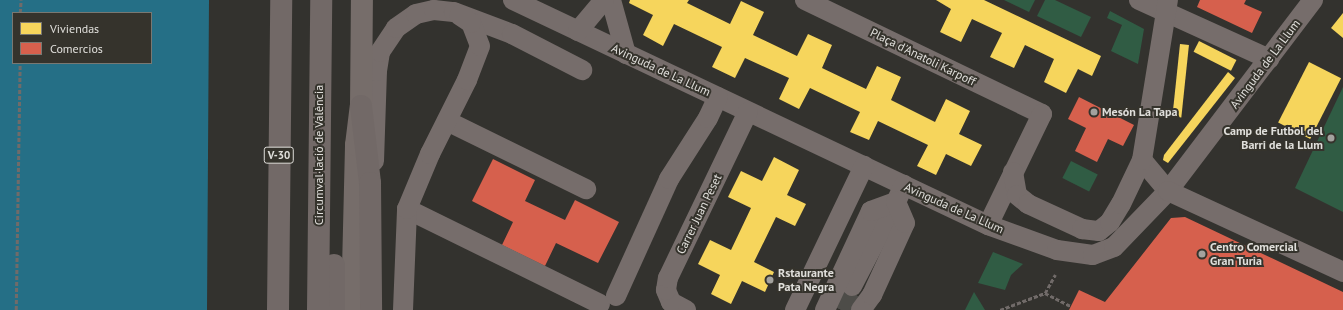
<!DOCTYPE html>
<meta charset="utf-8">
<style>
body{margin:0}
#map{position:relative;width:1343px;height:310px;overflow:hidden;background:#33322e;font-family:"PT Sans",sans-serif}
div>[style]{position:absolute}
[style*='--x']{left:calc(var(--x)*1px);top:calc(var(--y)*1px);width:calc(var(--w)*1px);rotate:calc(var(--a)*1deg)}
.green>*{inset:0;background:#305c44;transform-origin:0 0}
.water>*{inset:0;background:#256f86}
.homes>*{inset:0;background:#f6d55c;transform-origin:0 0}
.shops>*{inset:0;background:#d6604d}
.minor-tunnel>*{height:20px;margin-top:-10px;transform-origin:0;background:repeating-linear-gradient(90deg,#4d4c48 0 20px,transparent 0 30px)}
.path>*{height:2.5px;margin-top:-1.25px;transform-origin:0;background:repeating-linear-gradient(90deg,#716b69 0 4px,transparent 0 6px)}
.minor>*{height:20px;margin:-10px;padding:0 10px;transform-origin:10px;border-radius:10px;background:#766d6b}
.major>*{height:22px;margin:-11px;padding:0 11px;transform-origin:11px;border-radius:11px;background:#766d6a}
.highway>*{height:22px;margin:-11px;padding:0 11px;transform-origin:11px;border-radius:11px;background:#726967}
.dots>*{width:11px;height:11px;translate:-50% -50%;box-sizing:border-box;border:2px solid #35332c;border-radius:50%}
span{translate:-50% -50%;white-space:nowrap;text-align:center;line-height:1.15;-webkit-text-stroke:4px #35332c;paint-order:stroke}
.shield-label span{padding:1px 3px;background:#35332c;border:1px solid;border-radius:3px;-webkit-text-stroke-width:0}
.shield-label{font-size:11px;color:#e0dfdb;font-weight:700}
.street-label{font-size:12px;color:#e0dfdb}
.poi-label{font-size:12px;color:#e0dfdb;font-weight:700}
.left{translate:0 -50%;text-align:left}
.right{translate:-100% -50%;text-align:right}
.legend{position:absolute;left:12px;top:12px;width:140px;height:52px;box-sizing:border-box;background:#35332c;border:1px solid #797872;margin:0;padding:5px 7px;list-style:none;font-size:12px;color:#e0dfdb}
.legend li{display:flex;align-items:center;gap:8px;height:20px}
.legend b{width:20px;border:1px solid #797872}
</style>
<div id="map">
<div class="green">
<div style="clip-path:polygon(1004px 0,1035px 0,1029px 12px)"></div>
<div style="clip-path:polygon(1045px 0,1055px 0,1091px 17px,1081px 37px,1037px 16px)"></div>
<div style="clip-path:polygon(1110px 11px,1144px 29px,1138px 64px,1111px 51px,1122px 25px,1107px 18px)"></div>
<div style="clip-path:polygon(1343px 87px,1343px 212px,1295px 188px)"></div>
<div style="left:1071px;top:161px;width:30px;height:19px;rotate:27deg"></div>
<div style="clip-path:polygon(993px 252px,1023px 264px,1011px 275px,1005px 290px,978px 283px)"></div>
<div style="clip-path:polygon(974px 292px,985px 310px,965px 310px)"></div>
</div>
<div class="water">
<div style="clip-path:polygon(evenodd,0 0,209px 0,207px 310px,0 310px,0 0,13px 13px,151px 13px,151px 63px,13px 63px,13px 13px)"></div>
</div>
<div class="homes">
<div style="clip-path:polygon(630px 0,689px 0,687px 3px,730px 24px,741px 1px,764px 12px,753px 35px,797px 56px,808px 34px,832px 45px,822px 68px,866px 89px,877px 66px,901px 77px,891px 100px,935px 122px,946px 99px,970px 111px,959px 134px,982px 145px,971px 166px,946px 154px,936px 175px,917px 166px,928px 145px,878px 121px,869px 140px,850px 132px,860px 112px,810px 88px,799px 109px,779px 99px,789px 78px,745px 58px,735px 78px,712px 67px,722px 47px,674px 24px,663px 46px,643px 35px,653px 15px,629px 3px)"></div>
<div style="clip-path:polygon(936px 0,984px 0,1101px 56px,1092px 76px,1078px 69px,1066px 93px,1044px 82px,1054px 59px,1025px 45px,1014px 68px,990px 57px,1002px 33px,972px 19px,961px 42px,940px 32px,951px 9px)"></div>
<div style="clip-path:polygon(1343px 13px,1343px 38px,1331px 28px)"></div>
<div style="left:1199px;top:41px;width:42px;height:12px;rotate:27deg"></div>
<div style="left:1180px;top:44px;width:9px;height:73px;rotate:6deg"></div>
<div style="left:1309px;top:62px;width:36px;height:68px;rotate:27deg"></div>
<div style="clip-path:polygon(1228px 72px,1235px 78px,1168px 163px,1163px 160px,1164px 155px)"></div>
<div style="clip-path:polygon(774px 157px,799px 170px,787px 195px,806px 204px,795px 226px,776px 217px,754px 262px,774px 272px,765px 292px,742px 281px,731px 304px,711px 294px,720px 275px,698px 264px,710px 240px,731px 250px,751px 208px,728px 197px,741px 171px,762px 181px)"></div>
</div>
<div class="shops">
<div style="clip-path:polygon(1200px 0,1246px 0,1244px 4px,1262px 12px,1252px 33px,1197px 7px)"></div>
<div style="clip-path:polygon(1079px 97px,1134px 125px,1123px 146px,1108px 139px,1097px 162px,1075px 151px,1086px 128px,1068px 119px)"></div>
<div style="clip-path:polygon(493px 159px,535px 180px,525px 201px,565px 220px,575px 200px,619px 222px,598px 263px,556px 243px,545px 266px,502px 245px,513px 222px,472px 201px)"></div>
<div style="clip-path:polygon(1185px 217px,1343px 292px,1343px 310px,1069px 310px,1079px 290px,1105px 302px,1171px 218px)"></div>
</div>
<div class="minor-tunnel">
<div style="--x:841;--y:310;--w:26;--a:-65"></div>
</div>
<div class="path">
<div style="--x:20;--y:13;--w:13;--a:-86"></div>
<div style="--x:1045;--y:293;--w:29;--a:27"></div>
<div style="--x:16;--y:310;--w:247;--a:-89.1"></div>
<div style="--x:1000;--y:310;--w:48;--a:-20.7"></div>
<div style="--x:1045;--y:293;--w:21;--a:-61"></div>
</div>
<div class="minor">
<div style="--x:513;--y:0;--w:526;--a:25.35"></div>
<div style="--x:988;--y:225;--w:73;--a:19.9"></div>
<div style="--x:1057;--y:250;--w:36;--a:8"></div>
<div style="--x:1093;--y:255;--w:22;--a:-21"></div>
<div style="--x:1114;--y:247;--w:78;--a:-46"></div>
<div style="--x:1168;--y:191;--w:240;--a:-52.8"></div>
<div style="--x:611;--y:0;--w:56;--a:74.5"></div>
<div style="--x:805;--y:0;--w:263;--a:25.7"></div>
<div style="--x:1042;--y:114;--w:123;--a:115.9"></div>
<div style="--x:1139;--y:0;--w:143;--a:24.4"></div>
<div style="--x:578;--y:31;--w:40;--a:-50"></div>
<div style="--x:447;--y:121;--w:155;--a:26.1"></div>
<div style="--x:1142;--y:160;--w:40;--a:50"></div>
<div style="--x:1168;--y:191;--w:193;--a:24.8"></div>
<div style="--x:374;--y:161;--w:90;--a:-88.1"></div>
<div style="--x:377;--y:71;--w:19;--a:-81"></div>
<div style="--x:380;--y:52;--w:29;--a:-56"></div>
<div style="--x:396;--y:28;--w:24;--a:-35"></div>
<div style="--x:416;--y:14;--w:18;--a:-13"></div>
<div style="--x:434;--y:10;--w:20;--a:6"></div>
<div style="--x:454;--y:12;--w:62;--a:20.8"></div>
<div style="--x:512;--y:34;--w:79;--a:27.2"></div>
<div style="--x:1013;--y:172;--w:23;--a:80"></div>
<div style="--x:1017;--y:195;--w:14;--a:39"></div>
<div style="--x:1028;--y:204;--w:60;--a:24.8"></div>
<div style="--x:1082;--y:229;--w:17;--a:7"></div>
<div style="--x:1099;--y:231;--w:14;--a:-39"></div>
<div style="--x:1110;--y:222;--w:21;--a:-59"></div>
<div style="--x:1121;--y:204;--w:49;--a:-64.5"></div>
<div style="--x:1142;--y:160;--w:162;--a:-80.8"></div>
<div style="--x:407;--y:209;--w:215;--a:26.2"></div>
<div style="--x:852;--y:286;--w:95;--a:-62.4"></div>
<div style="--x:616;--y:296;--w:128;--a:-65.6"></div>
<div style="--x:669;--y:179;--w:72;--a:-57.4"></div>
<div style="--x:708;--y:118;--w:23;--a:-65"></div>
<div style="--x:403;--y:310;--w:101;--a:-87.7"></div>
<div style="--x:407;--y:209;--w:60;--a:-67.3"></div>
<div style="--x:430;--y:154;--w:83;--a:-63.4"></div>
<div style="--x:467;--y:80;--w:36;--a:-69"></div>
<div style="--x:480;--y:46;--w:25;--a:-111"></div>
<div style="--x:471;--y:23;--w:14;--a:-146"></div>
<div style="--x:686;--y:310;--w:17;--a:-152"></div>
<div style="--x:671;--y:302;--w:13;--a:-113"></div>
<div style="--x:666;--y:290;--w:12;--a:-81"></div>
<div style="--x:668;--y:278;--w:184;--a:-64.3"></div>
<div style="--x:795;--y:310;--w:160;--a:-64.4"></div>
<div style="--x:825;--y:310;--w:109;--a:-65.1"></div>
<div style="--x:871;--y:211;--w:27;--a:-20"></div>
<div style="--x:896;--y:202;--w:19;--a:-65"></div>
<div style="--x:861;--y:310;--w:19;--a:-54"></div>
<div style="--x:872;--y:295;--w:79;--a:-65.4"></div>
<div style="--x:905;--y:223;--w:23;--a:-113"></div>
</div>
<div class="major">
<div style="--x:352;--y:310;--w:165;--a:-88.6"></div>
<div style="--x:356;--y:145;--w:39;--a:-83"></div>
<div style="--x:361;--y:106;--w:106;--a:-89.5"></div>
</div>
<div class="highway">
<div style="--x:361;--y:106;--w:78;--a:83.3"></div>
<div style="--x:370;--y:183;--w:127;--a:89.5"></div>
<div style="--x:334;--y:265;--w:45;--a:90"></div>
<div style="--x:278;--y:310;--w:310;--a:-89.4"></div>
<div style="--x:318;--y:310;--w:310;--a:-89.4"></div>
</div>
<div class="dots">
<div style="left:1094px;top:112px;background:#a3a29e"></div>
<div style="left:1331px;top:138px;background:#a3a29e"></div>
<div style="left:1202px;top:254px;background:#a3a29e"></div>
<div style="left:770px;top:280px;background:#a3a29e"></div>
</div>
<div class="shield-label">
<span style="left:279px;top:155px">V-30</span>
</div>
<div class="street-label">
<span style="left:923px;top:57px;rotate:26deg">Plaça d'Anatoli Karpoff</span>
<span style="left:1265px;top:64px;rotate:-53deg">Avinguda de La Llum</span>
<span style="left:661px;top:70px;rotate:25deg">Avinguda de La Llum</span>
<span style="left:319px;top:155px;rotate:-90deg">Circumval·lació de València</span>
<span style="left:954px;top:208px;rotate:24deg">Avinguda de La Llum</span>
<span style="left:699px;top:214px;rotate:-64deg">Carrer Juan Peset</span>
</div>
<div class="poi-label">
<span class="left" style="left:1102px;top:112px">Mesón La Tapa</span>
<span class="right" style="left:1323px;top:138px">Camp de Futbol del<br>Barri de la Llum</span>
<span class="left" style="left:1210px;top:254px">Centro Comercial<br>Gran Turia</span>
<span class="left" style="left:778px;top:280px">Rstaurante<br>Pata Negra</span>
</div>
<ul class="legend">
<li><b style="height:11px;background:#f6d55c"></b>Viviendas</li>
<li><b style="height:11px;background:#d6604d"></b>Comercios</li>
</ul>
</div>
